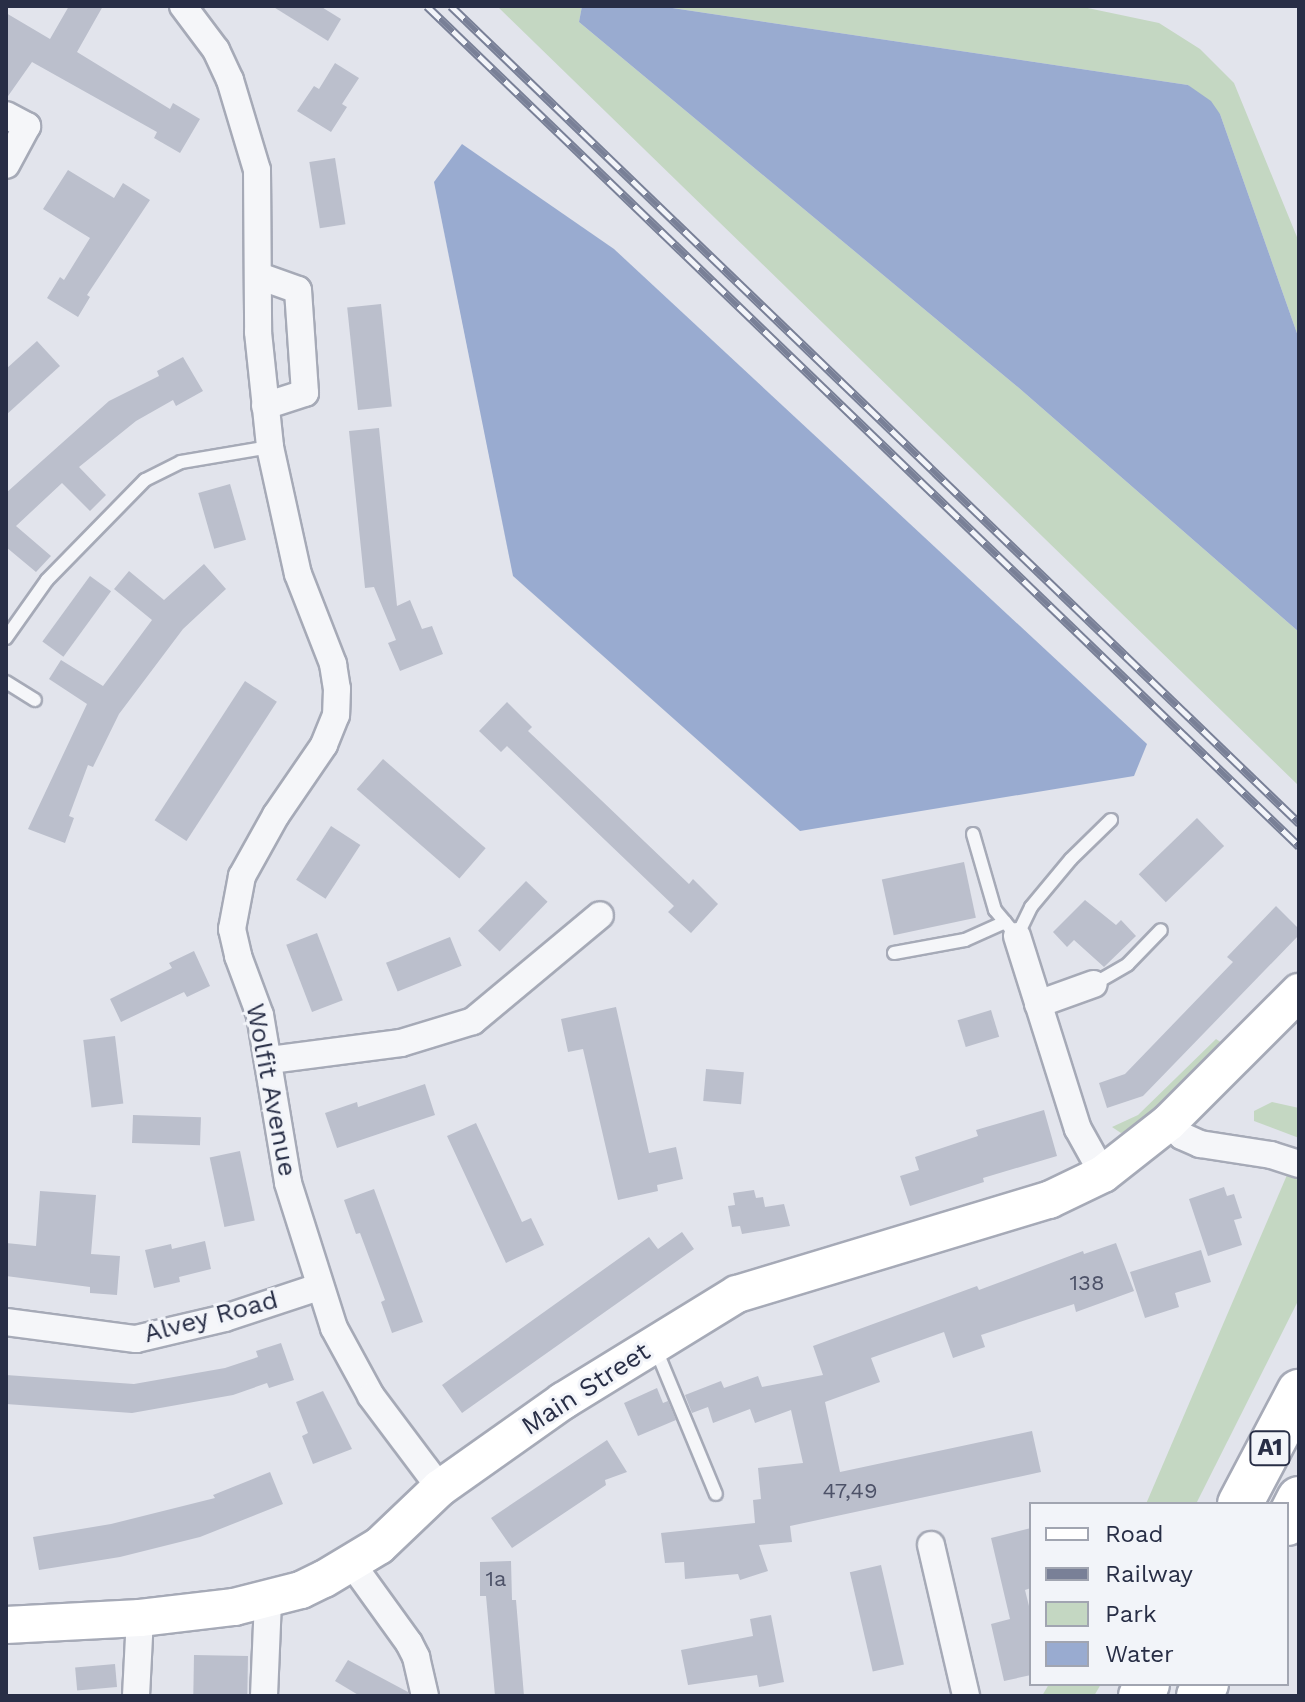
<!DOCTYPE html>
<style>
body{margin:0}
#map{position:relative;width:1305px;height:1702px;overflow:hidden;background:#e2e4ec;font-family:"Work Sans",sans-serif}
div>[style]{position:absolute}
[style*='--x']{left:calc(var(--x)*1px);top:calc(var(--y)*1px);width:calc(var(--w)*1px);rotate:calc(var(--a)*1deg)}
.green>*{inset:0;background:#c4d7c2}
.water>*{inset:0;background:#99abd0}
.building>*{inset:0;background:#bbbfcc;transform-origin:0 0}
.roads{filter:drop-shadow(2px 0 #a6aab7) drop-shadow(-2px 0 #a6aab7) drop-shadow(0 2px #a6aab7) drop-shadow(0 -2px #a6aab7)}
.lane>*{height:12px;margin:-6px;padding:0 6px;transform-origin:6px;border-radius:6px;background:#f5f6f9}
.street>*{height:26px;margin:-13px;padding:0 13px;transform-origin:13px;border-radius:13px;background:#f5f6f9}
.secondary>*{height:36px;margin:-18px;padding:0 18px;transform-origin:18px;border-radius:18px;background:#fff}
.highway>*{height:44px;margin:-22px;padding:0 22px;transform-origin:22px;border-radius:22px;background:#fff}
.rail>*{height:9px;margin-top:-4.5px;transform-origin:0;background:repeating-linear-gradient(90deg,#f2f4f9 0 18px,#798097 0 36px);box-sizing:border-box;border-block:2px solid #798097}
span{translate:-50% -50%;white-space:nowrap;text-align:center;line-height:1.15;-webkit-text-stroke:6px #f2f4f9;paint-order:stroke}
.number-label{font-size:22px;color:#4d5268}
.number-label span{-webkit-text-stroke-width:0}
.shield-label span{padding:2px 6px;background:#f2f4f9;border:2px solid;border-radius:6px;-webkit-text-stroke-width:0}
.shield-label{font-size:24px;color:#282e46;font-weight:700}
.street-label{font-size:26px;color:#282e46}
.frame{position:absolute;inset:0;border:8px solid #282e46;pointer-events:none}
.legend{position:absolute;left:1029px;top:1502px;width:260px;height:184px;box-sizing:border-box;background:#f2f4f9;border:2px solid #a1a5b1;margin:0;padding:10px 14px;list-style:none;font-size:24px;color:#282e46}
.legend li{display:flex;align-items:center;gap:16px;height:40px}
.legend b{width:40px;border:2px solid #a1a5b1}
</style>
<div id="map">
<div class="green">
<div style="clip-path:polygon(497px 6px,582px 6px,579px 22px,1019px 388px,1299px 632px,1299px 786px)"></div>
<div style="clip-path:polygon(659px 6px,1078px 6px,1159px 23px,1200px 49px,1234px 83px,1299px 242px,1299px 339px,1220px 114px,1188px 85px)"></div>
<div style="clip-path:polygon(1216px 1039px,1225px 1045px,1138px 1133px,1134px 1128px,1121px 1133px,1112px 1127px,1138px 1115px)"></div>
<div style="clip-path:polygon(1272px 1102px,1299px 1108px,1299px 1138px,1254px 1121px,1254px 1111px)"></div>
<div style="clip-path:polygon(1287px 1175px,1299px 1180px,1299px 1299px,1196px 1504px,1146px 1504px)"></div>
<div style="clip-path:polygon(1049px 1684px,1101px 1684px,1094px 1696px,1042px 1696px)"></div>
</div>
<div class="water">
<div style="clip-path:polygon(582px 6px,659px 6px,1188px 85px,1211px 101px,1220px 114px,1299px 339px,1299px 632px,1019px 388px,579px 22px)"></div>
<div style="clip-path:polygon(462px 144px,614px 249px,1147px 744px,1134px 776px,800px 831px,513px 576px,434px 182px)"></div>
</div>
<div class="building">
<div style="clip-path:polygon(69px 6px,103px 6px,77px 52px,170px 109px,173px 103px,200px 119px,180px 153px,154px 138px,157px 132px,32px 62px,6px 99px,6px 13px,50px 39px)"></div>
<div style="clip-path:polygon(272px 6px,320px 6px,341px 19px,328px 41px)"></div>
<div style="clip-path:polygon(335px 63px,359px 78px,342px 104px,347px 107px,331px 132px,297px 111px,314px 86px,319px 89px)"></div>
<div style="left:335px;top:158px;width:67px;height:26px;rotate:81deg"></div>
<div style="clip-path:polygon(68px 170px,114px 198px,123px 183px,150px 200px,87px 295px,90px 297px,78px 317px,47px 298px,60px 277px,64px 280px,90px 238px,43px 209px)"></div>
<div style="left:381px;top:304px;width:103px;height:34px;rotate:84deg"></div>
<div style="clip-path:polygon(37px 341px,60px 366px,6px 415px,6px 369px)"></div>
<div style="clip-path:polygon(183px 357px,203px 391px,176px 406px,173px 400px,136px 421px,79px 467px,106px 495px,90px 511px,62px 483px,16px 526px,51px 556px,36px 572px,6px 547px,6px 493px,109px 401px,159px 376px,157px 371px)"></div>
<div style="clip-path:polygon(379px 428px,397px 606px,410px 600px,422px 629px,432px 626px,443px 654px,400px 671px,388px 643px,396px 640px,394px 635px,374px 587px,365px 588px,349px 431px)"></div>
<div style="left:230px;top:484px;width:58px;height:33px;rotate:74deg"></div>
<div style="clip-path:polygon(204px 564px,226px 589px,183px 629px,119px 714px,93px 767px,88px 765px,69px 816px,74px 818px,65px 843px,28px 829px,87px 704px,49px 679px,61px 660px,103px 686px,152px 620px,114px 589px,129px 571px,164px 600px)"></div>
<div style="left:90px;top:576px;width:26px;height:81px;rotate:36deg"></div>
<div style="left:245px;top:681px;width:38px;height:166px;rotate:33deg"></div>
<div style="clip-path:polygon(507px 702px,532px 727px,528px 731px,601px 800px,689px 884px,693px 879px,718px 904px,691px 933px,668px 912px,674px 906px,583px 819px,507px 746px,501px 752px,479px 731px)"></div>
<div style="left:383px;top:759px;width:136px;height:40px;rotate:41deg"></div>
<div style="left:1197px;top:818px;width:39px;height:81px;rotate:46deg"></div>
<div style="left:331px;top:826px;width:35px;height:64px;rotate:33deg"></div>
<div style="left:964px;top:862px;width:57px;height:84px;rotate:78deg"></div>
<div style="left:526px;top:881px;width:30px;height:69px;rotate:44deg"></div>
<div style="clip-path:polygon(1085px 900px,1116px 925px,1121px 920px,1136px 936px,1104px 967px,1074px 940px,1067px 947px,1053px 932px)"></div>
<div style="clip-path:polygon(1276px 906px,1299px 929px,1299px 935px,1143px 1096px,1107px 1108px,1099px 1083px,1125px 1074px,1233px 962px,1227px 957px)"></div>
<div style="left:317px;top:933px;width:72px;height:33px;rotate:69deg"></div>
<div style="left:450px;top:937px;width:31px;height:69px;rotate:68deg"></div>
<div style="clip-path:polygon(194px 951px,210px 986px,187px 997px,184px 992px,121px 1022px,110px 999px,172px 968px,169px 963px)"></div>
<div style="clip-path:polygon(616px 1007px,649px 1153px,676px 1147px,683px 1179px,657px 1185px,658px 1191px,618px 1200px,583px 1049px,568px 1052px,561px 1019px)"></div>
<div style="left:991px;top:1010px;width:28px;height:35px;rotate:73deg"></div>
<div style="left:115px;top:1036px;width:68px;height:32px;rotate:83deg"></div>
<div style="left:706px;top:1069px;width:38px;height:32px;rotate:5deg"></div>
<div style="clip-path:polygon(425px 1084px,435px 1115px,337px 1148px,325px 1113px,357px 1102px,358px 1107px)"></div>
<div style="clip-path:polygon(1044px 1110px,1057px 1156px,983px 1178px,984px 1182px,910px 1206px,900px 1176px,919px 1170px,915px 1157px,978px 1136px,976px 1130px)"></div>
<div style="left:133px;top:1115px;width:68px;height:28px;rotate:2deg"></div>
<div style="clip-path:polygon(476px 1123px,522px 1222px,531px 1218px,544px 1245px,506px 1263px,447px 1136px)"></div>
<div style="left:240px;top:1151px;width:71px;height:31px;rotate:78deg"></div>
<div style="clip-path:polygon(1224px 1187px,1227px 1196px,1234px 1194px,1242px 1218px,1234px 1220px,1242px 1245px,1208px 1256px,1189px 1199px)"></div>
<div style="clip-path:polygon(374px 1189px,423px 1322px,392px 1333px,381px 1302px,385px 1300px,360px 1233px,356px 1234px,344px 1200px)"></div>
<div style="clip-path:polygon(754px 1190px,756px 1198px,763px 1197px,765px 1207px,784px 1204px,790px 1226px,742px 1234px,740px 1226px,732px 1227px,728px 1206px,735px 1205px,733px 1193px)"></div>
<div style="clip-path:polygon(40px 1191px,96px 1195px,91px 1254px,120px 1256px,117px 1295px,90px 1293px,90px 1287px,6px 1276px,6px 1243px,36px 1246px)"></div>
<div style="clip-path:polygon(682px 1232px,694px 1249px,462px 1413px,442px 1385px,649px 1237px,658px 1249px)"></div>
<div style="clip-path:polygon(205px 1241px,211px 1269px,179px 1277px,180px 1282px,154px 1288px,145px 1250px,171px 1244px,172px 1249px)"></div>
<div style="clip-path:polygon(1116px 1243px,1134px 1291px,1076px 1312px,1074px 1304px,981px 1335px,985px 1347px,953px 1358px,944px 1332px,871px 1358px,880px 1382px,825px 1402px,840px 1472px,1032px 1431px,1041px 1472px,790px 1526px,792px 1542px,759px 1545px,768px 1571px,740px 1580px,738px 1574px,685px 1579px,684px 1562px,665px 1563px,661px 1533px,755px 1523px,753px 1500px,761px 1499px,758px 1468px,803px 1463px,791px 1410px,755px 1423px,750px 1409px,713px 1423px,708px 1407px,692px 1413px,685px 1395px,721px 1381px,724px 1388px,758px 1376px,762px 1387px,823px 1375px,813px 1346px,977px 1286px,979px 1290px,1083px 1251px,1084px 1254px)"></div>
<div style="clip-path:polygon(1201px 1250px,1211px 1282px,1175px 1293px,1179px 1307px,1145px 1318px,1130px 1272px)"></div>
<div style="clip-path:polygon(281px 1343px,294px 1380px,269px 1388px,267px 1383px,233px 1395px,132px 1413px,6px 1404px,6px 1375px,134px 1384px,225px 1368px,258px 1357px,256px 1351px)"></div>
<div style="clip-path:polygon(657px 1388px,663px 1403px,668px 1401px,676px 1420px,638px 1436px,624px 1403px)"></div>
<div style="clip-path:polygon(323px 1391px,352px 1449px,313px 1464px,302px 1436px,308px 1433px,296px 1402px)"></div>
<div style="clip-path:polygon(607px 1440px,627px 1472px,605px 1480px,606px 1485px,512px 1548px,491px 1518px)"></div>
<div style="clip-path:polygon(270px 1472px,283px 1504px,200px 1537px,120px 1557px,39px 1570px,33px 1537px,111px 1524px,215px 1498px,213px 1495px)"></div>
<div style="clip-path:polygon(1031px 1528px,1031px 1588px,1025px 1590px,1031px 1614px,1031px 1675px,1004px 1681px,991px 1624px,1010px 1619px,991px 1538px)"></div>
<div style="clip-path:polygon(511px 1561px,512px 1600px,516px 1600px,524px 1696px,495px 1696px,486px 1596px,480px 1596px,480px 1562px)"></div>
<div style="left:881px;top:1565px;width:102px;height:32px;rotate:77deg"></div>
<div style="clip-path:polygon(771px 1615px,784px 1682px,759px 1687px,757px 1675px,688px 1685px,681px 1650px,753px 1636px,750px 1619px)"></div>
<div style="left:194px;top:1655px;width:54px;height:41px;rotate:1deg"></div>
<div style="clip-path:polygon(348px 1660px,408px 1692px,409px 1696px,360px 1696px,335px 1681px)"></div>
<div style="left:115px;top:1664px;width:23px;height:40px;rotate:85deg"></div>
</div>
<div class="roads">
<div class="lane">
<div style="--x:6;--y:638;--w:71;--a:-54.7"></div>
<div style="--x:47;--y:580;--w:140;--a:-45.6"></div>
<div style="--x:145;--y:480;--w:40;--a:-26.6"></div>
<div style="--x:181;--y:462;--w:90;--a:-9.6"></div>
<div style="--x:6;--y:682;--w:34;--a:32"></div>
<div style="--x:973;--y:834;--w:79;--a:73.9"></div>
<div style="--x:995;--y:910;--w:34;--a:50"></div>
<div style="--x:1017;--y:936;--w:32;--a:-64"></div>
<div style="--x:1031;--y:907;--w:62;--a:-50.2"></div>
<div style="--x:1071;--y:859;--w:56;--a:-44.3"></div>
<div style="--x:894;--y:953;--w:72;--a:-10.4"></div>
<div style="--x:965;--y:940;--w:44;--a:-24.2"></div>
<div style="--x:1094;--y:984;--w:39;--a:-30"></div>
<div style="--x:1128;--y:964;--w:47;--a:-45.9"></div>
<div style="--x:655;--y:1347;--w:159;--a:67.5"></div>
</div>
<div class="street">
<div style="--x:183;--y:6;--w:55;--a:53.1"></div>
<div style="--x:216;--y:50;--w:33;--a:65"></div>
<div style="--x:230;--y:80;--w:94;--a:73.3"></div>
<div style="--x:257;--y:170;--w:162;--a:89.6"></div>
<div style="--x:258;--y:332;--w:116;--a:84"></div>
<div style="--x:270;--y:447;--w:130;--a:77.6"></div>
<div style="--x:298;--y:574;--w:97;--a:68.7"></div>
<div style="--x:333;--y:664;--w:25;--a:81"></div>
<div style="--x:337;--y:689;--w:26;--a:92"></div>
<div style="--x:336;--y:715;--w:32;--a:112"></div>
<div style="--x:324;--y:745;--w:85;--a:124.4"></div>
<div style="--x:276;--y:815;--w:70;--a:119.1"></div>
<div style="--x:242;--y:876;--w:54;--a:100.7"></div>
<div style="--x:232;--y:929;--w:28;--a:77"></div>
<div style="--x:238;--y:956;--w:63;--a:69.6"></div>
<div style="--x:260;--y:1015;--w:170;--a:80.5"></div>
<div style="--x:288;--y:1183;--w:152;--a:72.4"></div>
<div style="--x:334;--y:1328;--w:77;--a:61.4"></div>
<div style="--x:371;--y:1396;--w:115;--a:53.1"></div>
<div style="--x:6;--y:115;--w:24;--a:28"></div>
<div style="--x:27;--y:126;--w:44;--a:118.3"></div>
<div style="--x:259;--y:276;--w:41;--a:19.7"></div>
<div style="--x:298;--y:290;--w:103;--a:86.1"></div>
<div style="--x:305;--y:393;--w:42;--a:162"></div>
<div style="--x:1017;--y:936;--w:202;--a:72.5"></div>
<div style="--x:1078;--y:1129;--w:51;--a:60.9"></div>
<div style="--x:1038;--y:1004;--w:59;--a:-19.7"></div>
<div style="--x:270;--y:1060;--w:132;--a:-7.4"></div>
<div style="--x:401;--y:1043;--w:75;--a:-17"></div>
<div style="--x:473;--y:1021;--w:165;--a:-39.8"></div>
<div style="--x:1169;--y:1122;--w:19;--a:47"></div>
<div style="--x:1182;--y:1136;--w:20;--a:24"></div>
<div style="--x:1200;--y:1144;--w:72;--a:8.8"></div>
<div style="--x:1271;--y:1155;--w:29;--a:18"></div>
<div style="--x:6;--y:1322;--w:131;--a:7.5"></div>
<div style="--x:136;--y:1339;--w:91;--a:-13.3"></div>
<div style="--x:225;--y:1318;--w:99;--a:-18.3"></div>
<div style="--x:931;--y:1545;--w:155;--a:76.9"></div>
<div style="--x:352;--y:1564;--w:97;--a:54.2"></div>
<div style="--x:409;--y:1643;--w:16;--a:63"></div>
<div style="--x:416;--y:1657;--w:40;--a:77"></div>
<div style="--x:136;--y:1696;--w:78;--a:-87.1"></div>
<div style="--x:264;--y:1696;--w:96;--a:-87.6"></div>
</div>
<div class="secondary">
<div style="--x:6;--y:1625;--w:134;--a:-3"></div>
<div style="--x:140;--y:1618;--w:95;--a:-6.7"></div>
<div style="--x:234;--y:1607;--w:69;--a:-14.2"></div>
<div style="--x:301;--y:1590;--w:25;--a:-26"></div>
<div style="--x:324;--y:1579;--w:64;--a:-31"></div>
<div style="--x:379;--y:1546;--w:84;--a:-43.6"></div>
<div style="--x:440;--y:1488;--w:151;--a:-35.3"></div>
<div style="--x:563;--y:1401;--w:204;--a:-31.6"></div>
<div style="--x:737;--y:1294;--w:326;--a:-16.8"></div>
<div style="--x:1049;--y:1200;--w:60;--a:-25.7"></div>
<div style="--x:1103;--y:1174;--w:84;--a:-38.2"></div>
<div style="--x:1169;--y:1122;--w:184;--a:-45"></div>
</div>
<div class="highway">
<div style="--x:1240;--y:1504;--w:127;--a:-62.2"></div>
<div style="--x:1287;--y:1523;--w:27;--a:-63"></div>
<div style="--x:1141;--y:1696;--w:13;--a:-63"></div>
<div style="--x:1199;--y:1696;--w:14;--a:-60"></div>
</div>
</div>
<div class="rail">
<div style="--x:427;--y:6;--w:1211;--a:43.93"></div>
<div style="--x:451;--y:6;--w:1178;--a:43.93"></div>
</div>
<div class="number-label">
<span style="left:1087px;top:1283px">138</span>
<span style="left:850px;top:1491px">47,49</span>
<span style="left:496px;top:1579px">1a</span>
</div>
<div class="shield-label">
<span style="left:1270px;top:1448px">A1</span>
</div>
<div class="street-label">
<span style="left:271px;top:1090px;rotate:79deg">Wolfit Avenue</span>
<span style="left:211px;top:1317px;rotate:-15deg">Alvey Road</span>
<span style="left:586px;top:1389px;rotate:-33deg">Main Street</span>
</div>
<div class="frame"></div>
<ul class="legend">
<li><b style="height:10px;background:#fff"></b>Road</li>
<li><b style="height:10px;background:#798097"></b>Railway</li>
<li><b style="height:22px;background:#c4d7c2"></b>Park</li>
<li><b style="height:22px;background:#99abd0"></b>Water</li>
</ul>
</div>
